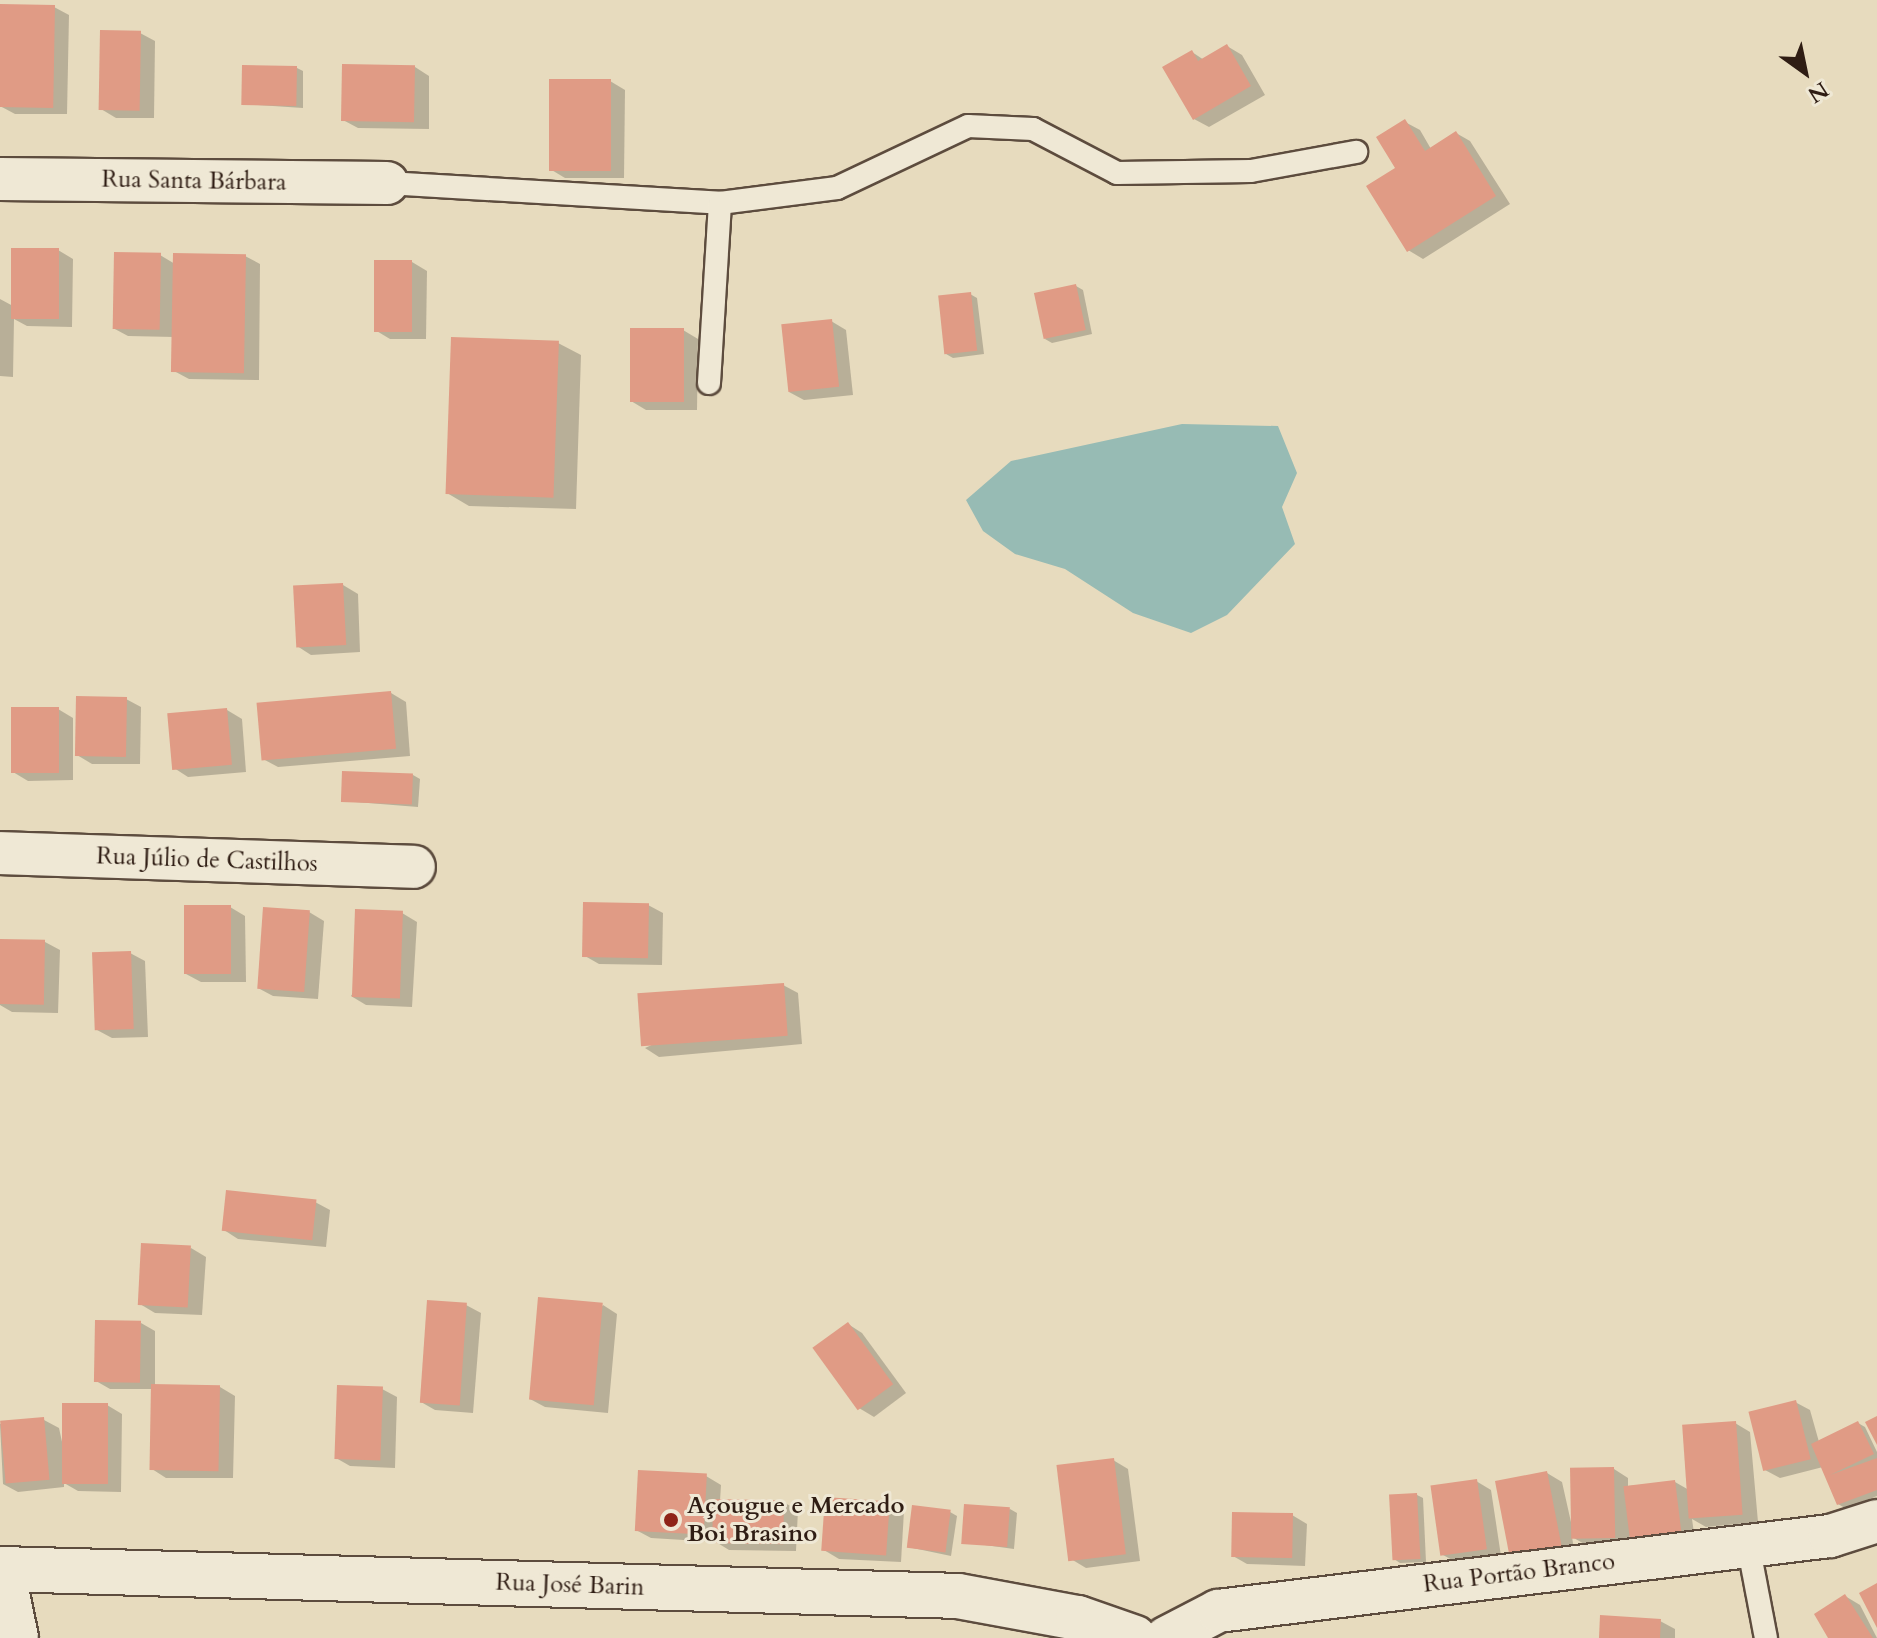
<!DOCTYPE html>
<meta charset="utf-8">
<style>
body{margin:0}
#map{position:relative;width:1877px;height:1638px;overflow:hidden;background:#e7dbbe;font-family:Cardo,serif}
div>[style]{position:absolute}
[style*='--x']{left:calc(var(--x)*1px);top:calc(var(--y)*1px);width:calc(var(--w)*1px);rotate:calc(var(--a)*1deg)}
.water>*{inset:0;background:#97bbb4}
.shadow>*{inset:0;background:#0003}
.building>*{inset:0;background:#e09b85;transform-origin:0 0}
.roads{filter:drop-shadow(2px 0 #5d4c3e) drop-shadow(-2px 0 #5d4c3e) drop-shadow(0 2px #5d4c3e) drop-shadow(0 -2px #5d4c3e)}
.service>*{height:22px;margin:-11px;padding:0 11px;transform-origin:11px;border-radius:11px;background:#efe8d5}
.minor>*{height:42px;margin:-21px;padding:0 21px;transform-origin:21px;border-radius:21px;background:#efe8d5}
.secondary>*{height:44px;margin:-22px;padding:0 22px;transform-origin:22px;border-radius:22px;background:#efe8d5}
.dots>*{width:22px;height:22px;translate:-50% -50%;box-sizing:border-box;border:4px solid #efe8d5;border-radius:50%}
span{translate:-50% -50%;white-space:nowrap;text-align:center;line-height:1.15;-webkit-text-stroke:6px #efe8d5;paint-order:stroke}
.street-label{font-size:24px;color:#2f1d14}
.poi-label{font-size:24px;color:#2f1d14;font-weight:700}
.left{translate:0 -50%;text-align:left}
.north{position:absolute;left:1765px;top:32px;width:80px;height:80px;-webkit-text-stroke:6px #efe8d5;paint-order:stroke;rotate:147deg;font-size:22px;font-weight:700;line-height:32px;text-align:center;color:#2f1d14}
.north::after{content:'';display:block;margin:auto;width:28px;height:36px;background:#2f1d14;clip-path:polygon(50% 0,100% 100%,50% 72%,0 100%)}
</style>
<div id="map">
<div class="water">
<div style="clip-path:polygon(1182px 424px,1278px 426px,1297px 473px,1282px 507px,1295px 544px,1227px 615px,1191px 633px,1133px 613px,1065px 569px,1015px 554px,983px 531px,966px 500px,1011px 461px)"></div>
</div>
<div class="shadow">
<div style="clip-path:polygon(54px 7px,69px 15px,67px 114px,15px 114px,0 106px)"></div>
<div style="clip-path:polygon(140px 33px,155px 41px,154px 118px,116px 118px,101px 109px)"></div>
<div style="clip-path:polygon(1227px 46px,1242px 55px,1265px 95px,1209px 127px,1194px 119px,1192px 52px,1204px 60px)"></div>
<div style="clip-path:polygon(415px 67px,429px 76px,429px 129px,358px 128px,343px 120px)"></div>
<div style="clip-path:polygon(297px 68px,303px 71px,303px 108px,243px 104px)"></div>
<div style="clip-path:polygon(610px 81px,625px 90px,624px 178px,565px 178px,550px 169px)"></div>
<div style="clip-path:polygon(1405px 122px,1420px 130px,1431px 149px,1456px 133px,1470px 141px,1510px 204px,1423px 259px,1408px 250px,1398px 169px)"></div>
<div style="clip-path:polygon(58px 250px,73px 259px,72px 327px,27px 326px,14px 319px,13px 377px,0 376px,0 299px,13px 306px)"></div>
<div style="clip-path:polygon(160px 255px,175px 264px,245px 256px,260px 264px,259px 380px,189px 379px,174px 371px,174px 337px,128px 336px,113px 328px)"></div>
<div style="clip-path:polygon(412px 262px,427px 271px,426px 339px,390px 339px,375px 330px)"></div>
<div style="clip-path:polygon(1076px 286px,1083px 290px,1092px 334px,1052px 343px,1045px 339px)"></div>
<div style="clip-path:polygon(970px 294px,977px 298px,984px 354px,953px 358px,946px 354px)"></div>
<div style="clip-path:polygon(831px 321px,846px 330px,853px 395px,804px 400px,789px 392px)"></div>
<div style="clip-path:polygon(683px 330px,698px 339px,697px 410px,646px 410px,631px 401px)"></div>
<div style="clip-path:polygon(558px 343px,581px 355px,576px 509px,469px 506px,447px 493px)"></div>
<div style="clip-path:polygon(343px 585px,358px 594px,360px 652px,311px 655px,297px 646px)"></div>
<div style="clip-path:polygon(391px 693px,406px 702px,410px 756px,278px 767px,263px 759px)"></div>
<div style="clip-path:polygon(126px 699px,141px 707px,140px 764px,92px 764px,77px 755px)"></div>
<div style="clip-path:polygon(58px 709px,73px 718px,73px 780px,28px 781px,13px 772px)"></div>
<div style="clip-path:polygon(227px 710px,242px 719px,246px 772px,188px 777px,174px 768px)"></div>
<div style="clip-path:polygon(413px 775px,420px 779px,418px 807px,343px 801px)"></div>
<div style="clip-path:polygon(648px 905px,663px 913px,662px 965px,599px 964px,585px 956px)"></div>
<div style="clip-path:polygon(230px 907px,245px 916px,246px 982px,201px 982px,186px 974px)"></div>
<div style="clip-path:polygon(309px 912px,324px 921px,318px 999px,273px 996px,258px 988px)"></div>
<div style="clip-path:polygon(402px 913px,417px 922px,412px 1007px,366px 1005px,351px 996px)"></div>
<div style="clip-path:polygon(0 941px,45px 942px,60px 950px,58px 1013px,12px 1012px,0 1005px)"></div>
<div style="clip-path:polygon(130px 953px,145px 961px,148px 1037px,112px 1038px,97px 1030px)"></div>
<div style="clip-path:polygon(783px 985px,798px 993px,802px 1044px,659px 1057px,645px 1048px)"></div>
<div style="clip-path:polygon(315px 1202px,330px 1210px,326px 1247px,238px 1239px,224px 1230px)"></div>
<div style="clip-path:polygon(191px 1248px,206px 1257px,202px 1315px,155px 1313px,140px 1304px)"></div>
<div style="clip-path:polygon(466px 1305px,481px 1313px,473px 1413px,435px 1410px,421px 1402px)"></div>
<div style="clip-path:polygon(603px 1305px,617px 1314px,608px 1413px,545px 1407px,530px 1399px)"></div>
<div style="clip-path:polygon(141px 1323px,155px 1331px,155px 1386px,220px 1387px,235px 1396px,233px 1478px,166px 1478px,152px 1469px,153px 1389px,110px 1389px,96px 1381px)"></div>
<div style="clip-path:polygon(848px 1324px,862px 1333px,906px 1393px,874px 1417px,859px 1408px)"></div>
<div style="clip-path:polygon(382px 1389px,397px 1397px,395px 1468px,350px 1466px,336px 1458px)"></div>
<div style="clip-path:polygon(1795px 1402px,1810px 1410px,1819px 1442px,1858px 1423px,1865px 1427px,1877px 1452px,1877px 1496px,1845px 1508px,1838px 1504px,1823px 1467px,1780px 1478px,1765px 1470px)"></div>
<div style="clip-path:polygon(107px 1405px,122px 1414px,121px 1492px,78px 1491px,64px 1483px,64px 1487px,18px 1492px,3px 1484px,0 1424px,44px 1420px,59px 1428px,64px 1451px)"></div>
<div style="clip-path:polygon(1735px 1423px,1750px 1432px,1758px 1522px,1706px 1527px,1692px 1519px,1695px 1540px,1645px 1545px,1629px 1536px,1630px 1546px,1588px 1546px,1572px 1537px,1575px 1555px,1527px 1564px,1547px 1473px,1562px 1482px,1573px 1531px,1614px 1469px,1628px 1478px,1628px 1486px,1675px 1482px,1689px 1490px)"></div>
<div style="clip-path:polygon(1113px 1460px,1128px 1469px,1140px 1561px,1086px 1568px,1071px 1559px)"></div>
<div style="clip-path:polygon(706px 1476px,721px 1485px,720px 1501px,783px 1502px,798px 1510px,796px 1551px,729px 1550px,716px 1542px,651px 1538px,636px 1530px)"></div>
<div style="clip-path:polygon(1476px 1481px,1491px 1490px,1501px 1556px,1458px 1563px,1443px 1555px)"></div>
<div style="clip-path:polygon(1417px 1495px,1423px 1498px,1426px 1562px,1400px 1563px,1394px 1559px)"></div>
<div style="clip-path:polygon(889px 1503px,904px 1511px,901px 1562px,839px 1559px,824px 1550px)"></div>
<div style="clip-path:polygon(1010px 1509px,1017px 1513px,1014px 1549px,963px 1542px)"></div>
<div style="clip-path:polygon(950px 1512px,957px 1516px,951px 1556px,908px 1547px)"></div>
<div style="clip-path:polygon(1292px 1515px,1307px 1524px,1305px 1566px,1247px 1564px,1233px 1556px)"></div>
<div style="clip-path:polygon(1845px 1596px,1860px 1605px,1877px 1638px,1831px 1638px)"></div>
<div style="clip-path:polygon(1660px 1621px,1675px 1629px,1675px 1638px,1601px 1638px)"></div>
</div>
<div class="building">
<div style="left:0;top:4px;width:55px;height:103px;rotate:1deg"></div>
<div style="left:100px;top:30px;width:41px;height:80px;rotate:1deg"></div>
<div style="clip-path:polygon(1227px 44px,1251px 86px,1193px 120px,1162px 67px,1192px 50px,1198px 61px)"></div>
<div style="left:342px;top:64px;width:73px;height:57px;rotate:1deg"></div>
<div style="left:242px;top:65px;width:55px;height:40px;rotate:1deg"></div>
<div style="left:549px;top:79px;width:62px;height:92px"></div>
<div style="clip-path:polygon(1405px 119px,1425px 151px,1456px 131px,1496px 196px,1407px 252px,1366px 186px,1395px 168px,1376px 137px)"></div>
<div style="left:11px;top:248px;width:48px;height:71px"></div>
<div style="left:114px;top:252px;width:47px;height:77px;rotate:1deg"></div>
<div style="left:173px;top:253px;width:73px;height:119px;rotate:1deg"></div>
<div style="left:374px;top:260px;width:38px;height:72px"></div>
<div style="left:1076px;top:284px;width:47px;height:43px;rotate:78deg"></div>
<div style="left:971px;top:292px;width:59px;height:33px;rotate:84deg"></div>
<div style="left:832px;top:319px;width:68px;height:51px;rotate:84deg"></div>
<div style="left:630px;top:328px;width:54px;height:74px"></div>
<div style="left:451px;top:337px;width:108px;height:157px;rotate:2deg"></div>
<div style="left:343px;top:583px;width:62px;height:50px;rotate:87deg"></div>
<div style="left:391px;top:691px;width:58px;height:135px;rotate:85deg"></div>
<div style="left:76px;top:696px;width:51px;height:60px;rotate:1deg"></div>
<div style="left:59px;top:707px;width:66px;height:48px;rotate:90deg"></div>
<div style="left:227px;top:708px;width:57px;height:60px;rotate:85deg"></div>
<div style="left:342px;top:771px;width:71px;height:31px;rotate:2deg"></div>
<div style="left:583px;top:902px;width:66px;height:55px;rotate:1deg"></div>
<div style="left:231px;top:905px;width:69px;height:47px;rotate:90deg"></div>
<div style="left:263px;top:907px;width:47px;height:82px;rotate:4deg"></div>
<div style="left:355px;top:909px;width:48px;height:88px;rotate:2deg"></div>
<div style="left:0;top:939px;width:45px;height:65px;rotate:1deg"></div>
<div style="left:131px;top:951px;width:78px;height:39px;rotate:88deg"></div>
<div style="left:784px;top:983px;width:53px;height:147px;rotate:86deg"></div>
<div style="left:226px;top:1190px;width:91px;height:41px;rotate:6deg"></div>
<div style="left:141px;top:1243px;width:50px;height:62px;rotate:3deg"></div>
<div style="left:538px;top:1297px;width:65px;height:103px;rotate:5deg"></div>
<div style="left:427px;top:1300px;width:40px;height:103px;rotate:4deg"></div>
<div style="left:95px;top:1320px;width:46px;height:62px;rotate:1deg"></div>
<div style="left:848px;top:1322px;width:77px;height:44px;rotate:54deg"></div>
<div style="left:151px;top:1384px;width:69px;height:86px;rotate:1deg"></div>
<div style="left:337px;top:1385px;width:46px;height:74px;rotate:2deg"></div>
<div style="left:1796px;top:1400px;width:61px;height:49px;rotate:76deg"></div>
<div style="left:62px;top:1403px;width:46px;height:81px"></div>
<div style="clip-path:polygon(1877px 1416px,1877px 1445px,1865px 1422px)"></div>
<div style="left:44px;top:1417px;width:63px;height:44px;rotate:85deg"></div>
<div style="left:1736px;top:1421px;width:94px;height:54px;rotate:86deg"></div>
<div style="clip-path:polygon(1858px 1421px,1874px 1454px,1830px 1475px,1877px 1458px,1877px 1490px,1837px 1505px,1811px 1444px)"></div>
<div style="left:1114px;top:1458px;width:97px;height:58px;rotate:83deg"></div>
<div style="left:1614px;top:1467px;width:71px;height:44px;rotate:89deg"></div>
<div style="left:638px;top:1470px;width:69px;height:61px;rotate:3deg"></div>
<div style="left:1547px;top:1471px;width:77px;height:53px;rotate:79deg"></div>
<div style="left:1477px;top:1479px;width:71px;height:47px;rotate:82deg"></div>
<div style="left:1675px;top:1480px;width:52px;height:52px;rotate:83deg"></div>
<div style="left:1417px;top:1493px;width:66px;height:28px;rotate:87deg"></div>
<div style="left:825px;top:1497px;width:65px;height:54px;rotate:4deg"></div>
<div style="left:713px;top:1499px;width:71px;height:44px;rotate:1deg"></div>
<div style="left:964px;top:1504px;width:46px;height:40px;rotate:4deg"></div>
<div style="left:912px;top:1505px;width:39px;height:43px;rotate:7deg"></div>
<div style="left:1232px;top:1512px;width:61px;height:45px;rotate:1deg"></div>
<div style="clip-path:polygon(1877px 1583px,1877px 1628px,1859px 1593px)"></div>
<div style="clip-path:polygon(1845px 1594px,1873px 1638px,1828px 1638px,1814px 1614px)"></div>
<div style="clip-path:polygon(1600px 1615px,1661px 1619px,1660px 1638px,1599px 1638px)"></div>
</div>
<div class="roads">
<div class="service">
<div style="--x:387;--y:183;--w:334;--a:3.4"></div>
<div style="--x:720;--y:203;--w:118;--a:-7.3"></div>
<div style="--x:837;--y:188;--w:145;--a:-25.3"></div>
<div style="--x:968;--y:126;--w:65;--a:2.6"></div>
<div style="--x:1033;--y:129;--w:95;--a:27.6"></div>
<div style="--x:1117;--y:173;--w:134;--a:-0.9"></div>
<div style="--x:1251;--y:171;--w:107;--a:-10.3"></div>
<div style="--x:709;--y:383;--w:180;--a:-86.5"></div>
<div style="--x:1748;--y:1544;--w:96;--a:79.2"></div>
</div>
<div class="minor">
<div style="--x:0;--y:179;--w:387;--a:0.6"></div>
<div style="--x:0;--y:853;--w:414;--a:1.9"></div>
<div style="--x:3;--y:1569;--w:70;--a:78.5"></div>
<div style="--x:1166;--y:1638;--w:59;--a:-27.4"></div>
<div style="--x:1218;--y:1611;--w:617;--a:-6.99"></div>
<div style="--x:1830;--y:1536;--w:49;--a:-17.7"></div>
</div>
<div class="secondary">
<div style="--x:0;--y:1569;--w:958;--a:1.61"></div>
<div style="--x:958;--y:1596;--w:122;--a:10.4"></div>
<div style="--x:1078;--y:1618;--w:60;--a:19.3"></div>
</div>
</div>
<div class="dots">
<div style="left:671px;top:1520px;background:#8f2418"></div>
</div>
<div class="street-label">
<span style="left:194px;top:181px;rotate:1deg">Rua Santa Bárbara</span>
<span style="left:207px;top:860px;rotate:2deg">Rua Júlio de Castilhos</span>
<span style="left:1519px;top:1573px;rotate:-7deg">Rua Portão Branco</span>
<span style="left:570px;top:1585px;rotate:2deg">Rua José Barin</span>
</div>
<div class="poi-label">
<span class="left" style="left:687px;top:1520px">Açougue e Mercado<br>Boi Brasino</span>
</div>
<div class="north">N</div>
</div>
